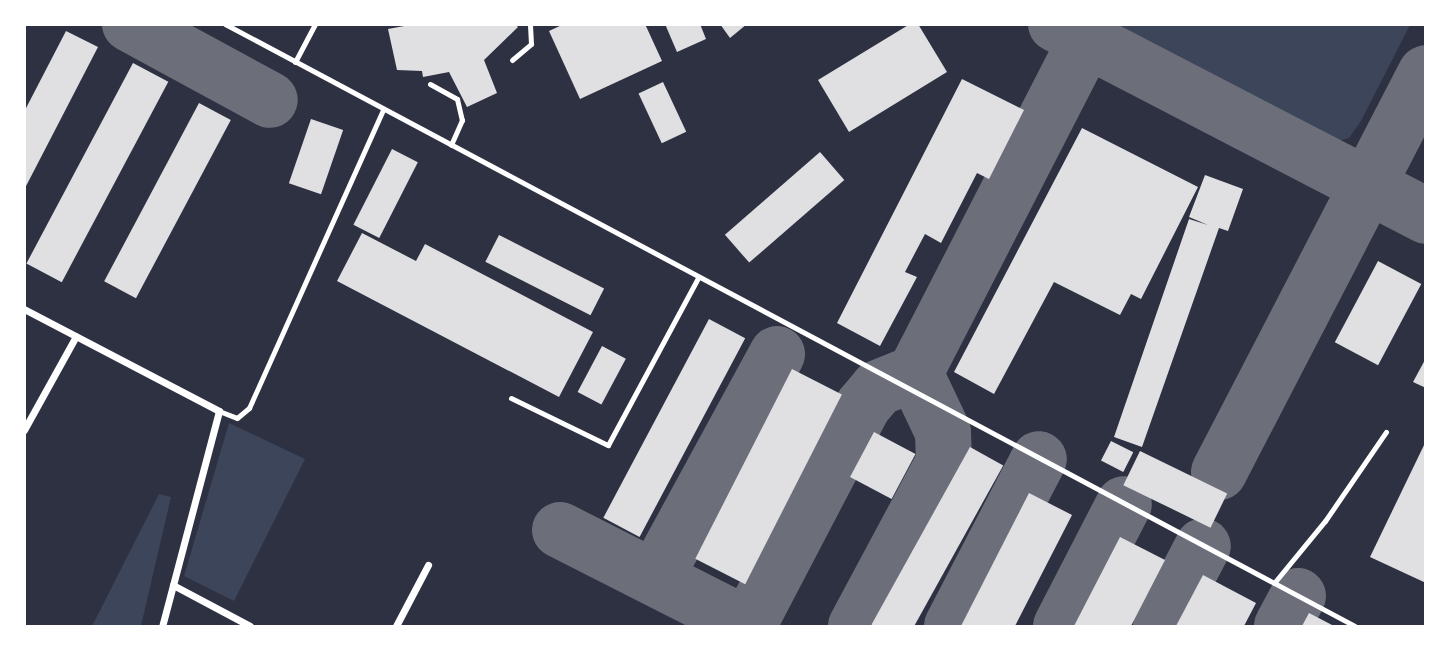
<!DOCTYPE html>
<style>
body{margin:0}
#map{position:relative;width:1450px;height:651px;overflow:hidden;background:#2d3142;font-family:Poppins,sans-serif}
div>[style]{position:absolute}
[style*='--x']{left:calc(var(--x)*1px);top:calc(var(--y)*1px);width:calc(var(--w)*1px);rotate:calc(var(--a)*1deg)}
.green>*{inset:0;background:#3c4559}
.taxiway>*{height:56px;margin:-28px;padding:0 28px;transform-origin:28px;border-radius:28px;background:#6c6f7a}
.building>*{inset:0;background:#e0e0e3;transform-origin:0 0}
.service>*{height:5px;margin:-2.5px;padding:0 2.5px;transform-origin:2.5px;border-radius:2.5px;background:#fff}
.minor>*{height:7px;margin:-3.5px;padding:0 3.5px;transform-origin:3.5px;border-radius:3.5px;background:#fff}
span{translate:-50% -50%;white-space:nowrap;text-align:center;line-height:1.15;-webkit-text-stroke:7px #fff;paint-order:stroke}
.frame{position:absolute;inset:0;border:26px solid #fff;pointer-events:none}
</style>
<div id="map">
<div class="green">
<div style="clip-path:polygon(1104px 25px,1410px 25px,1361px 121px,1349px 138px,1332px 143px)"></div>
<div style="clip-path:polygon(229px 423px,305px 459px,234px 601px,184px 576px)"></div>
<div style="clip-path:polygon(159px 494px,171px 497px,141px 626px,92px 626px)"></div>
</div>
<div class="taxiway">
<div style="--x:130;--y:24;--w:159;--a:28.5"></div>
<div style="--x:1056;--y:24;--w:417;--a:27.4"></div>
<div style="--x:1219;--y:472;--w:449;--a:-62.6"></div>
<div style="--x:560;--y:530;--w:212;--a:26.9"></div>
<div style="--x:655;--y:578;--w:255;--a:-61.4"></div>
<div style="--x:748;--y:626;--w:248;--a:-62.4"></div>
<div style="--x:863;--y:406;--w:23;--a:-50"></div>
<div style="--x:878;--y:388;--w:40;--a:-22"></div>
<div style="--x:915;--y:373;--w:374;--a:-62.8"></div>
<div style="--x:856;--y:626;--w:186;--a:-61.8"></div>
<div style="--x:944;--y:462;--w:30;--a:-92"></div>
<div style="--x:943;--y:432;--w:65;--a:-115.4"></div>
<div style="--x:952;--y:626;--w:188;--a:-62.5"></div>
<div style="--x:1061;--y:626;--w:137;--a:-62.7"></div>
<div style="--x:1161;--y:626;--w:90;--a:-62.3"></div>
<div style="--x:1282;--y:626;--w:34;--a:-62"></div>
</div>
<div class="building">
<div style="clip-path:polygon(415px 24px,515px 24px,518px 27px,484px 60px,497px 93px,467px 107px,449px 72px,423px 77px,422px 71px,397px 70px,388px 29px)"></div>
<div style="clip-path:polygon(564px 24px,645px 24px,662px 61px,580px 99px,549px 31px)"></div>
<div style="clip-path:polygon(665px 24px,700px 24px,706px 39px,677px 52px)"></div>
<div style="clip-path:polygon(720px 24px,747px 24px,730px 38px)"></div>
<div style="clip-path:polygon(910px 24px,918px 24px,947px 72px,849px 132px,818px 80px)"></div>
<div style="clip-path:polygon(66px 31px,98px 47px,24px 190px,24px 112px)"></div>
<div style="left:133px;top:63px;width:40px;height:227px;rotate:28deg"></div>
<div style="clip-path:polygon(962px 79px,1024px 110px,989px 179px,977px 173px,941px 243px,925px 234px,905px 272px,917px 277px,880px 346px,837px 323px)"></div>
<div style="left:663px;top:82px;width:55px;height:27px;rotate:65deg"></div>
<div style="left:199px;top:103px;width:36px;height:202px;rotate:28deg"></div>
<div style="left:311px;top:119px;width:34px;height:68px;rotate:19deg"></div>
<div style="clip-path:polygon(1082px 128px,1198px 187px,1141px 299px,1131px 294px,1120px 315px,1054px 282px,994px 394px,954px 372px)"></div>
<div style="left:392px;top:149px;width:29px;height:85px;rotate:27deg"></div>
<div style="left:820px;top:152px;width:37px;height:126px;rotate:49deg"></div>
<div style="clip-path:polygon(1205px 175px,1243px 189px,1228px 231px,1219px 228px,1142px 447px,1114px 437px,1189px 219px,1208px 225px,1189px 217px)"></div>
<div style="clip-path:polygon(362px 233px,416px 261px,425px 244px,593px 332px,559px 397px,337px 281px)"></div>
<div style="left:499px;top:235px;width:118px;height:30px;rotate:27deg"></div>
<div style="left:1378px;top:261px;width:49px;height:92px;rotate:28deg"></div>
<div style="left:709px;top:319px;width:41px;height:225px;rotate:28deg"></div>
<div style="left:602px;top:346px;width:27px;height:52px;rotate:28deg"></div>
<div style="clip-path:polygon(1426px 358px,1426px 388px,1413px 382px)"></div>
<div style="left:792px;top:369px;width:56px;height:213px;rotate:27deg"></div>
<div style="left:874px;top:432px;width:47px;height:51px;rotate:28deg"></div>
<div style="left:1111px;top:441px;width:25px;height:22px;rotate:27deg"></div>
<div style="clip-path:polygon(1426px 441px,1426px 583px,1370px 557px)"></div>
<div style="left:970px;top:447px;width:38px;height:203px;rotate:29deg"></div>
<div style="left:1140px;top:451px;width:97px;height:38px;rotate:26deg"></div>
<div style="clip-path:polygon(1029px 493px,1072px 515px,1015px 626px,961px 626px)"></div>
<div style="clip-path:polygon(1120px 537px,1165px 560px,1131px 626px,1074px 626px)"></div>
<div style="clip-path:polygon(1203px 575px,1256px 603px,1244px 626px,1176px 626px)"></div>
<div style="clip-path:polygon(1309px 613px,1334px 626px,1302px 626px)"></div>
</div>
<div class="service">
<div style="--x:225;--y:24;--w:1280;--a:28.05"></div>
<div style="--x:512;--y:60;--w:25;--a:-40"></div>
<div style="--x:531;--y:44;--w:20;--a:-93"></div>
<div style="--x:295;--y:62;--w:43;--a:-62.2"></div>
<div style="--x:430;--y:84;--w:31;--a:29"></div>
<div style="--x:457;--y:99;--w:22;--a:77"></div>
<div style="--x:462;--y:120;--w:27;--a:114"></div>
<div style="--x:511;--y:398;--w:108;--a:25.9"></div>
<div style="--x:608;--y:445;--w:190;--a:-61.7"></div>
<div style="--x:219;--y:411;--w:19;--a:21"></div>
<div style="--x:237;--y:418;--w:16;--a:-40"></div>
<div style="--x:249;--y:408;--w:327;--a:-65.8"></div>
<div style="--x:1274;--y:583;--w:80;--a:-50.6"></div>
<div style="--x:1325;--y:521;--w:108;--a:-55.6"></div>
</div>
<div class="minor">
<div style="--x:24;--y:309;--w:220;--a:27.6"></div>
<div style="--x:219;--y:411;--w:222;--a:104.8"></div>
<div style="--x:24;--y:430;--w:107;--a:-61"></div>
<div style="--x:173;--y:585;--w:87;--a:28"></div>
<div style="--x:396;--y:626;--w:69;--a:-62.3"></div>
</div>
<div class="frame"></div>
</div>
